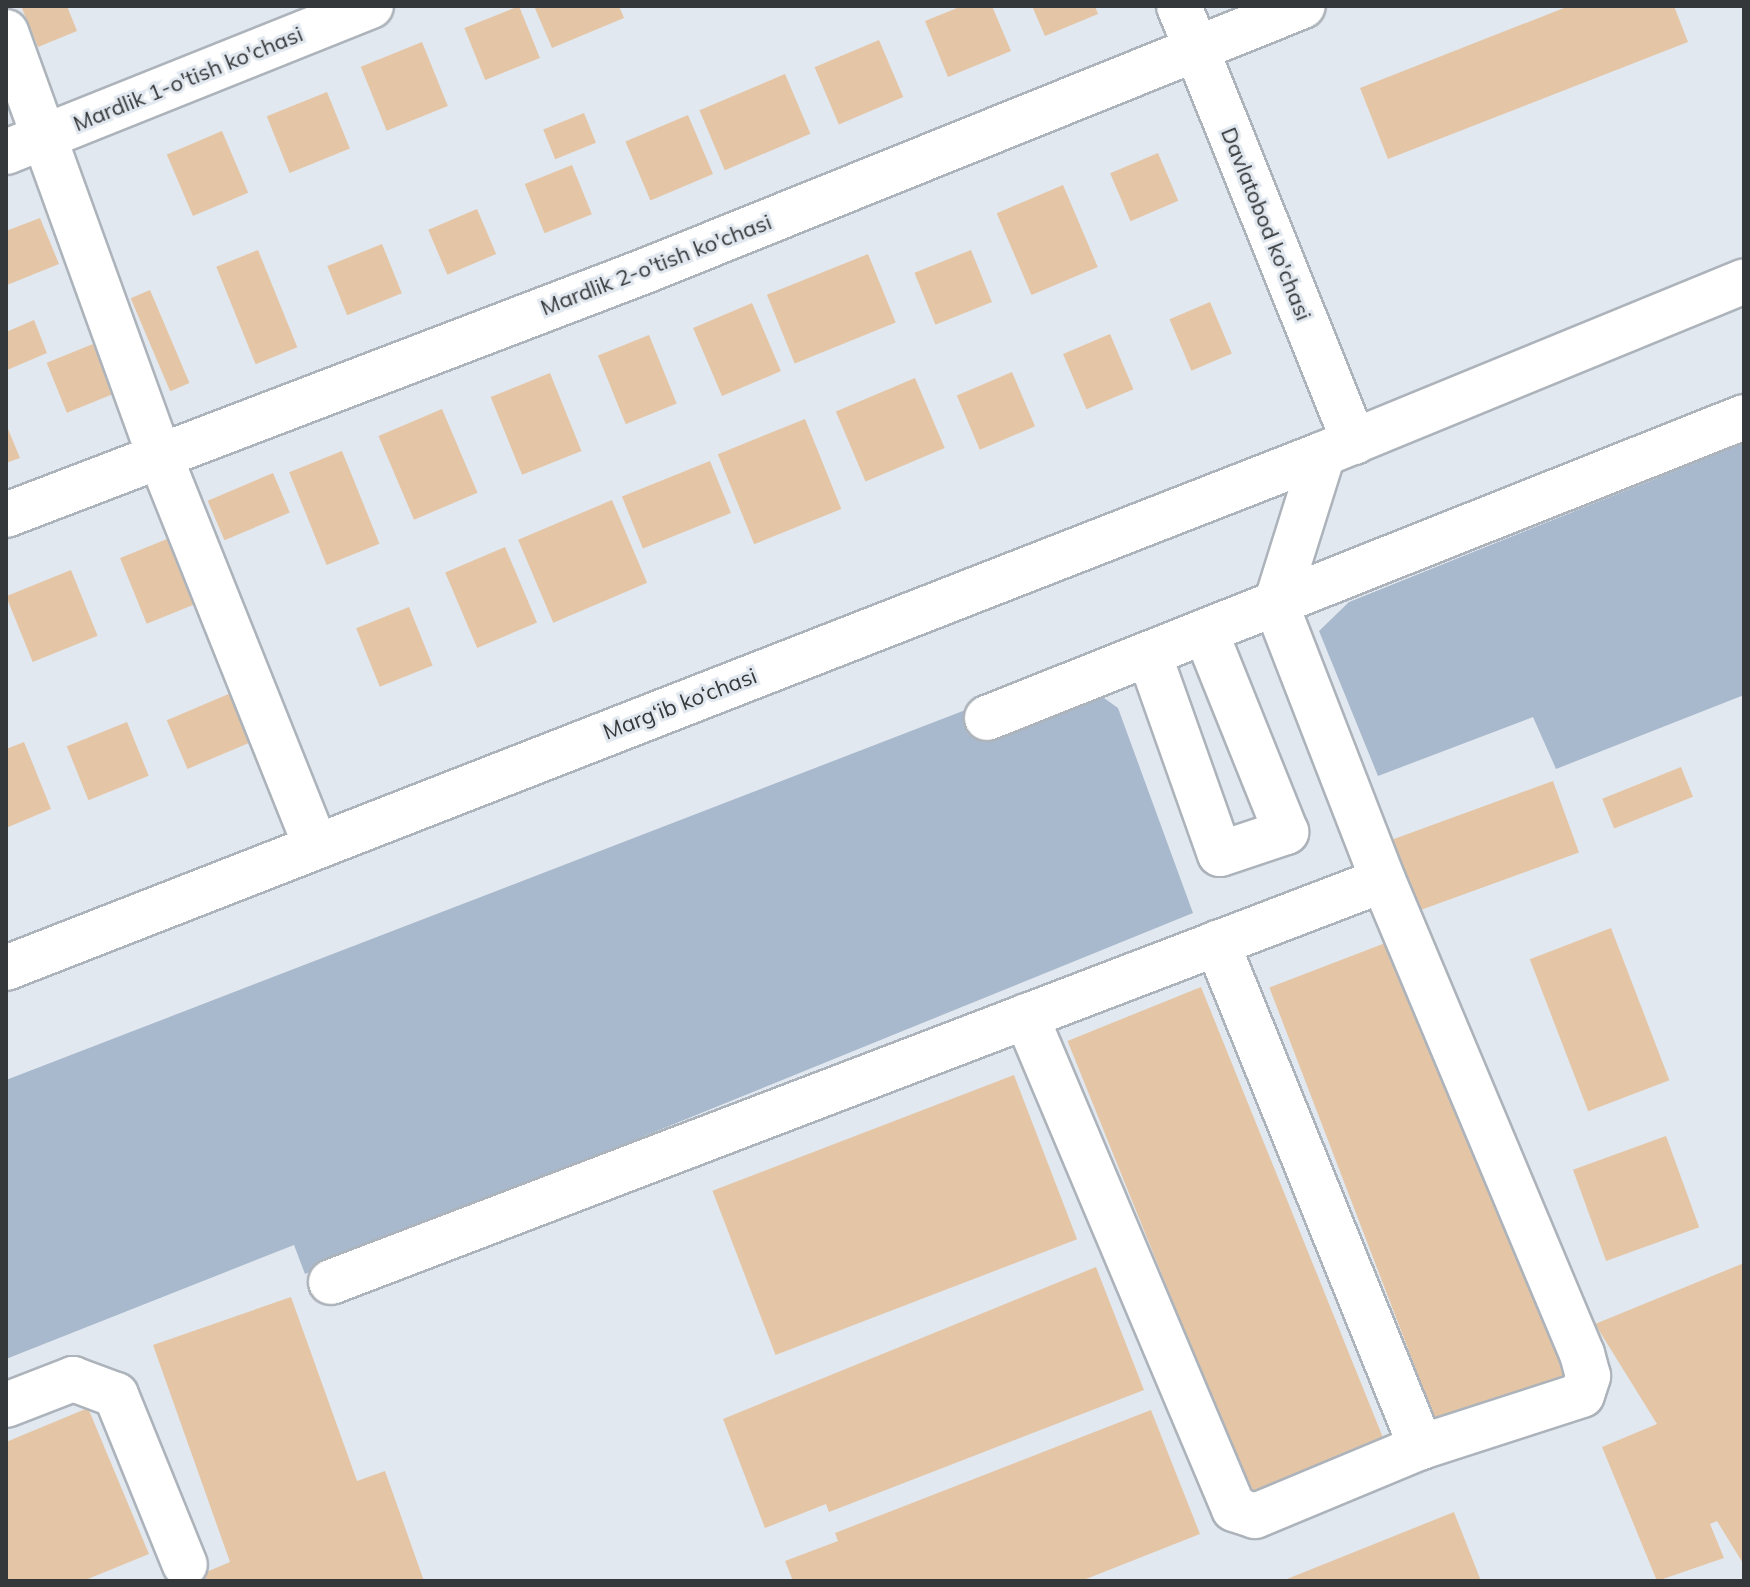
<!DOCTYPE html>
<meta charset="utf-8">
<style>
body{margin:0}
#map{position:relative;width:1750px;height:1587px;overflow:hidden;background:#e2e8ef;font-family:Mulish,sans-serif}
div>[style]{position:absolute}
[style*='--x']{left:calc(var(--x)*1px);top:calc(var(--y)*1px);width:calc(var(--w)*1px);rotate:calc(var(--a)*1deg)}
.green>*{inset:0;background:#a9b9cd}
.building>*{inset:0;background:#e4c6a7;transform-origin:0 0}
.roads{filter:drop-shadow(2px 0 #adb3ba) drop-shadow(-2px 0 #adb3ba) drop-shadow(0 2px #adb3ba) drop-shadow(0 -2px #adb3ba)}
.minor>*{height:44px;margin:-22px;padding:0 22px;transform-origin:22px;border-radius:22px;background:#fff}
span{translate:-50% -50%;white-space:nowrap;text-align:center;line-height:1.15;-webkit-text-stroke:6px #e2e8ef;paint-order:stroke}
.street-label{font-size:22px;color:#35383a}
.frame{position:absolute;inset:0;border:8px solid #35383a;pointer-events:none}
</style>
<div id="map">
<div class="green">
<div style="clip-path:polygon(1744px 443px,1744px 695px,1556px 769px,1533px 717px,1378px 776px,1319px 631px,1349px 602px)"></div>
<div style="clip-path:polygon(1087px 698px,1104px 698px,1118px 708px,1193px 913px,305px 1274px,294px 1245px,6px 1359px,6px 1080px,968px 709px,980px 740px)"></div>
</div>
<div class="building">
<div style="clip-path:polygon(21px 6px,67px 6px,77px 31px,38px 47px)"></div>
<div style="left:519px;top:6px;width:56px;height:59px;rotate:68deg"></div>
<div style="clip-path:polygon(534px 6px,619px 6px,624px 18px,552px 48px)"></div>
<div style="clip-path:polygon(962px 6px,992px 6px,1011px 51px,948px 77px,925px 21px)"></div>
<div style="clip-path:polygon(1032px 6px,1095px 6px,1098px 14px,1045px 36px)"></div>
<div style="clip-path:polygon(1569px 6px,1674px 6px,1688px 42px,1388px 159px,1360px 88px)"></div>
<div style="left:879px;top:40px;width:62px;height:70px;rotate:67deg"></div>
<div style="left:422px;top:42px;width:69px;height:66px;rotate:68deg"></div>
<div style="left:785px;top:74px;width:65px;height:93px;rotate:67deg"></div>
<div style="left:327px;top:92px;width:61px;height:65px;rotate:68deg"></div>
<div style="left:584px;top:113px;width:32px;height:44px;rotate:68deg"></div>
<div style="left:688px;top:115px;width:64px;height:68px;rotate:67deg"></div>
<div style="left:222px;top:131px;width:67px;height:60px;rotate:67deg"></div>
<div style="left:1158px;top:153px;width:52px;height:52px;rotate:67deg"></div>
<div style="left:572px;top:165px;width:53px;height:51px;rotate:68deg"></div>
<div style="left:1063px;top:185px;width:89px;height:72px;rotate:67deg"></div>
<div style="left:477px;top:209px;width:49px;height:53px;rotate:67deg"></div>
<div style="clip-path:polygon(40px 218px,59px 264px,7px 285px,6px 231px)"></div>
<div style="left:382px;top:244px;width:53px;height:59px;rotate:68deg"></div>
<div style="left:258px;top:250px;width:105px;height:45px;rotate:68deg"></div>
<div style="left:971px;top:250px;width:56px;height:61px;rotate:68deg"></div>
<div style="left:868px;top:254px;width:74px;height:109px;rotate:68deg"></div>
<div style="left:150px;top:290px;width:101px;height:21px;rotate:67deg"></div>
<div style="left:1210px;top:302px;width:56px;height:44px;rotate:67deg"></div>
<div style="left:752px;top:303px;width:74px;height:64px;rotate:67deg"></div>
<div style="clip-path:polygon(34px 320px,47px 353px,7px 370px,6px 332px)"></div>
<div style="left:1110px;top:334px;width:60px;height:51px;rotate:67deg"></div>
<div style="left:649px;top:335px;width:74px;height:55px;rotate:68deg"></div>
<div style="left:93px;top:344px;width:54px;height:50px;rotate:68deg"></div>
<div style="left:1012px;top:372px;width:59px;height:60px;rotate:67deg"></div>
<div style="left:550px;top:373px;width:84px;height:64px;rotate:68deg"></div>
<div style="left:915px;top:378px;width:76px;height:86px;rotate:67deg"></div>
<div style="left:442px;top:409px;width:91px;height:69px;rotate:67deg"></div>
<div style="left:805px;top:419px;width:97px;height:94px;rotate:68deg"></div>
<div style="clip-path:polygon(6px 424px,20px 458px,6px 463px)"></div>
<div style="left:342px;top:451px;width:100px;height:57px;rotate:68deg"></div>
<div style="left:710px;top:461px;width:56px;height:95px;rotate:68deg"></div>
<div style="left:273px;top:473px;width:43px;height:71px;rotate:67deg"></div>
<div style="left:612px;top:500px;width:90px;height:102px;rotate:67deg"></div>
<div style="left:172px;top:537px;width:71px;height:56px;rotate:68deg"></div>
<div style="left:505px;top:547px;width:82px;height:65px;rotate:67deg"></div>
<div style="left:71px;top:570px;width:71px;height:70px;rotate:68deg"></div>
<div style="left:409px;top:607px;width:63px;height:57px;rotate:68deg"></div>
<div style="left:245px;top:687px;width:53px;height:85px;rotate:67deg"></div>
<div style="left:127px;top:722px;width:58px;height:65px;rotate:68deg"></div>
<div style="clip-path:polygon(24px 742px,51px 809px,6px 828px,6px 749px)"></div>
<div style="left:1681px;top:767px;width:32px;height:85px;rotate:68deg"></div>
<div style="left:1553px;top:781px;width:76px;height:178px;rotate:70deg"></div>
<div style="left:1611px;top:928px;width:163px;height:87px;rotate:69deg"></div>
<div style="left:1401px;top:937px;width:472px;height:141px;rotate:69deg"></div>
<div style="left:1201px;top:987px;width:502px;height:144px;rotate:68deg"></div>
<div style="left:1014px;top:1075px;width:176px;height:323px;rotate:69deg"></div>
<div style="left:1666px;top:1136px;width:97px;height:99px;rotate:70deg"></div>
<div style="clip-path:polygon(1744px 1263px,1744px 1565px,1717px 1521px,1710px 1524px,1724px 1558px,1657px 1581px,1602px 1447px,1657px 1424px,1595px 1324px)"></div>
<div style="clip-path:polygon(1096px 1267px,1144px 1390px,829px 1512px,826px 1504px,765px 1528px,723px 1419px)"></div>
<div style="clip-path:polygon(291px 1297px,357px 1481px,385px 1471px,424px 1581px,185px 1581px,230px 1562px,153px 1345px)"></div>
<div style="clip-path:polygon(88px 1408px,149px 1554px,83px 1581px,6px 1581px,6px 1442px)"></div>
<div style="clip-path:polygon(1151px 1410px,1200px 1534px,1081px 1581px,793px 1581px,785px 1561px,838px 1541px,835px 1533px)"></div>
<div style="clip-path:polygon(1454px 1512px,1481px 1581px,1282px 1581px)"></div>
</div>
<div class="roads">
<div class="minor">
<div style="--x:1179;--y:6;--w:470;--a:68.1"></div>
<div style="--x:6;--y:32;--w:449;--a:70.1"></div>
<div style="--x:159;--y:454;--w:422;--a:68.2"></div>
<div style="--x:6;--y:152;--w:393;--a:-21.8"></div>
<div style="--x:6;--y:515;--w:684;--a:-20.9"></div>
<div style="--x:645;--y:271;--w:709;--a:-21.94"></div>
<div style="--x:1149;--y:654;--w:212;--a:70.5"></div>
<div style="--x:1220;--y:854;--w:70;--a:-18.4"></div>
<div style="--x:1286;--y:832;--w:214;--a:-111.9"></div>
<div style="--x:987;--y:718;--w:815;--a:-21.68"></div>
<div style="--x:1217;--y:943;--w:544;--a:67.96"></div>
<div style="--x:6;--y:968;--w:1414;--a:-21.32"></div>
<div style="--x:1323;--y:454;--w:455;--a:-22.3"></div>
<div style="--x:1026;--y:1016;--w:535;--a:67.12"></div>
<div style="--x:1234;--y:1509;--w:22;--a:18"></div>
<div style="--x:1255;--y:1516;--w:180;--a:-22.6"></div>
<div style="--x:1421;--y:1447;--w:169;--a:-17.9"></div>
<div style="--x:1582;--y:1395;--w:20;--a:-72"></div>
<div style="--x:1588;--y:1376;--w:23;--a:-105"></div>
<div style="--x:1582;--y:1354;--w:514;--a:-112.77"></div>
<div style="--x:331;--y:1282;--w:1126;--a:-20.91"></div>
<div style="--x:1383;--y:880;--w:296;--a:-111.2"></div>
<div style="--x:1276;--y:604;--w:157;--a:-72.6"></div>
<div style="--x:6;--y:1405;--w:72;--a:-21.2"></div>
<div style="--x:73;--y:1379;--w:46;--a:20.4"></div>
<div style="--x:116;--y:1395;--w:183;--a:67.9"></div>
</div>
</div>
<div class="street-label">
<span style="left:188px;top:79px;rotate:-22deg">Mardlik 1-o'tish ko'chasi</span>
<span style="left:1266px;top:224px;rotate:68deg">Davlatobod ko'chasi</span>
<span style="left:656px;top:265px;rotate:-21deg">Mardlik 2-o'tish ko'chasi</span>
<span style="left:680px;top:704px;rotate:-21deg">Marg‘ib ko‘chasi</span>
</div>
<div class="frame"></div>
</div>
